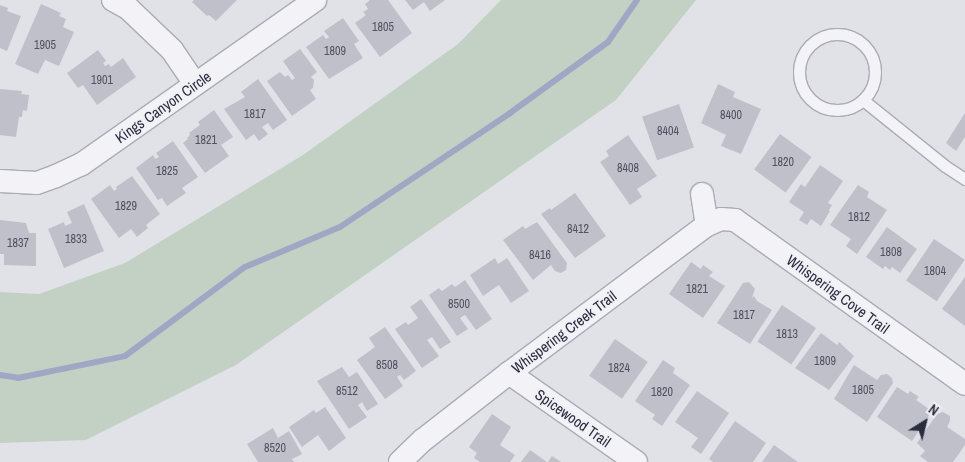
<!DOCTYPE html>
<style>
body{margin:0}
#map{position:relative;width:965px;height:462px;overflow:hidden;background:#e1e2e8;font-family:"Archivo Narrow",sans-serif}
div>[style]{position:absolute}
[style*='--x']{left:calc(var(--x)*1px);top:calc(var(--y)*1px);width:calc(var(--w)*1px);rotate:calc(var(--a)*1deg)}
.green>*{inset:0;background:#c3d1c4}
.stream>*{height:6px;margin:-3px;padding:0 3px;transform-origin:3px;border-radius:3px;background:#a0a6c4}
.building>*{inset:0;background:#bfc0ca;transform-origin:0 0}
.roads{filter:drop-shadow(1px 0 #aaabb5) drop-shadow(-1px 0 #aaabb5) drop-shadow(0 1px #aaabb5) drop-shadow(0 -1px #aaabb5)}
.service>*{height:11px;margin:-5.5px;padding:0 5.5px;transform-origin:5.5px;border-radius:5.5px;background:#f3f3f7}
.service>.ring{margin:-5.5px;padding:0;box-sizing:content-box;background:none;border:11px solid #f3f3f7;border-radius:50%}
.minor>*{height:22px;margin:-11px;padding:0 11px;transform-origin:11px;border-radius:11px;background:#f3f3f7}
span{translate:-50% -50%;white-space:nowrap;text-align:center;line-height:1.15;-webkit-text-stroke:4px #f0f1f6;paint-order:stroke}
.number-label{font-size:12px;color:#505161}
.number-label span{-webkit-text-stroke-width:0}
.street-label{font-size:15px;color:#2b2c3e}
.north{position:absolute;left:900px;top:397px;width:50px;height:50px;-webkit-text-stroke:4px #f0f1f6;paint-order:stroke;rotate:36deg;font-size:14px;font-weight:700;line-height:20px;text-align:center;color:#2b2c3e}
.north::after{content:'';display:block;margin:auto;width:18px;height:22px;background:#2b2c3e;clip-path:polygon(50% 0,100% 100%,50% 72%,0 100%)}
</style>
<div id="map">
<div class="green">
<div style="clip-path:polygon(501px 0,696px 0,616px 100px,236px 365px,86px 440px,0 443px,0 292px,39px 294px,125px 263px,303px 155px,458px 44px)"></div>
</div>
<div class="stream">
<div style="--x:0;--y:375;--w:18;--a:9"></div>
<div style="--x:18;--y:378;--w:109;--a:-11.6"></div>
<div style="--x:125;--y:356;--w:149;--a:-36.6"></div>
<div style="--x:245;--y:267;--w:103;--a:-22.8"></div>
<div style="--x:340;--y:227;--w:205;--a:-33.8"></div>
<div style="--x:510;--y:113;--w:121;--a:-35.9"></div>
<div style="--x:608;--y:42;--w:51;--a:-55.4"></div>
</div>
<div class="building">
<div style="clip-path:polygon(194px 0,237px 0,216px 21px,209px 15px,207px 16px,192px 2px)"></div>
<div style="clip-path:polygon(370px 0,388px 0,412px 33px,380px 57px,355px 23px,366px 15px,363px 12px,368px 9px,365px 4px)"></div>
<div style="clip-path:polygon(405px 0,445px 0,430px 11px,424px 2px,413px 10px)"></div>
<div style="clip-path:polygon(41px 4px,61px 13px,59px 16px,66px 19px,63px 27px,74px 32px,59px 66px,45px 60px,38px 74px,15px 64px)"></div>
<div style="clip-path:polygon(0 5px,8px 8px,7px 11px,21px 16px,7px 51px,0 48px)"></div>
<div style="clip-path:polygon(343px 18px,359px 41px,354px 44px,363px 58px,329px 79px,306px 47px,323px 35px,326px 39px,329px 37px,324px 31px)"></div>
<div style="clip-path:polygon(300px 49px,317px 72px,311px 77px,314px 80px,313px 88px,310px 90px,316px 99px,292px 116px,267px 81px,280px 72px,285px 77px,288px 75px,292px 80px,295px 78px,283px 61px)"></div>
<div style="clip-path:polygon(98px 50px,106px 61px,103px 63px,105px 66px,109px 64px,111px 67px,123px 58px,136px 77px,97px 105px,83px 85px,78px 88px,67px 73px)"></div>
<div style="clip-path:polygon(258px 79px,287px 120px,273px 130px,268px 123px,262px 127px,268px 134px,259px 141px,254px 134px,246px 140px,224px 109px,245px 97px,241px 92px)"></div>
<div style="clip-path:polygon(718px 84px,735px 92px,733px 97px,761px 109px,741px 154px,721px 146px,726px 135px,701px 123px)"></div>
<div style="clip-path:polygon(0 89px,22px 91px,21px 94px,29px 95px,27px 111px,23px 110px,22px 117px,19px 117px,16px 137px,0 135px)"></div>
<div style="left:679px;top:104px;width:46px;height:39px;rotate:71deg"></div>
<div style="clip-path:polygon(214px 110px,233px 137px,221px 145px,229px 156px,205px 173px,183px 143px,188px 139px,187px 138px,190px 135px,189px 133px,200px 125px,198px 122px)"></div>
<div style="clip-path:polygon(965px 113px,965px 137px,956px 151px,946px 143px)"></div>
<div style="left:780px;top:134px;width:39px;height:44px;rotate:36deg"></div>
<div style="clip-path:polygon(628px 135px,657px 176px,637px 189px,642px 197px,630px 205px,600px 162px,609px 156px,606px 151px)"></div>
<div style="clip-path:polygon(173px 141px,198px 177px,182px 188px,186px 193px,167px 206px,162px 198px,158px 200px,136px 168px,153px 155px,155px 159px,159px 157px,156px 153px)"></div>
<div style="clip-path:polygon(820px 165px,843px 181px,828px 203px,832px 205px,829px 210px,830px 211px,821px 226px,811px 219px,807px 225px,799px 220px,804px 212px,789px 202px,801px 184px,805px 187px)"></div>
<div style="clip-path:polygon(132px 176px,160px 214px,146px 225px,148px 228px,137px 237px,131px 229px,119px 238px,91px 199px,110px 185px,114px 191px,117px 189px,116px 187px)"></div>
<div style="clip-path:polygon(858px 185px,869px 192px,867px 197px,887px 210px,857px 254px,846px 246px,851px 239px,830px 225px)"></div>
<div style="clip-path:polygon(575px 193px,606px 236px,575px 258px,541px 214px,550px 208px,551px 210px)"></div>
<div style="clip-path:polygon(84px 204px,104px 251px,64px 268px,48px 229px,64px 222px,65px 226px,72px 223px,67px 212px)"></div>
<div style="clip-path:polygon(0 220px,26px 223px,29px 233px,36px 233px,36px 266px,4px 265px,4px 254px,0 254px)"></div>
<div style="clip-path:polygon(537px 222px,567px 263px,566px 270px,561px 273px,555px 271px,551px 265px,533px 280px,503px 240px,523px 226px,525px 229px)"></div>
<div style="clip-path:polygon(887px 227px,917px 249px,900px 273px,892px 267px,890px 270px,885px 266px,883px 269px,866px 257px)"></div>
<div style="left:934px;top:239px;width:37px;height:50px;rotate:34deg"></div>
<div style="clip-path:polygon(495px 258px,498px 264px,507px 258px,529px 291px,511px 303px,499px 285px,483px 296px,470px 275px)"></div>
<div style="clip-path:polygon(691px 262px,701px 269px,703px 265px,713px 272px,709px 276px,725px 286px,703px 318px,669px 294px)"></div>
<div style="clip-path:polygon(965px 277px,965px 326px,942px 309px)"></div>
<div style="clip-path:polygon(465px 280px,492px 319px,476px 330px,465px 315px,460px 318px,468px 329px,457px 336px,429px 295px,439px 288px,442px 291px,452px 284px,455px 287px)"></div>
<div style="clip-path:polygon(749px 282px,755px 289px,752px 298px,754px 296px,757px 301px,772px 310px,750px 344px,717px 323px,743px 283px)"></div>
<div style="clip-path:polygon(421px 299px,451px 342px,440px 349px,432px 337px,427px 340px,439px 356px,422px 368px,395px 329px,406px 322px,408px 325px,418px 318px,410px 307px)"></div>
<div style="left:782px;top:305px;width:41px;height:44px;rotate:34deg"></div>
<div style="clip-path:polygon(385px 327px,416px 371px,404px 380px,400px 375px,397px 377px,403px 386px,385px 399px,357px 360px,375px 347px,369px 338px)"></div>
<div style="clip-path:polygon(821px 333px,837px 345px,839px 342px,854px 356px,829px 390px,795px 368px)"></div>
<div style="left:615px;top:339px;width:40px;height:45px;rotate:35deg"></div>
<div style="clip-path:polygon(663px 360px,675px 368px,673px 373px,690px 385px,662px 426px,652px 419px,655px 415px,635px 401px)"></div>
<div style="clip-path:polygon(854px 365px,877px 380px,881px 375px,887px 374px,892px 378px,893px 383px,867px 422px,834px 399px)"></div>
<div style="clip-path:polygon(342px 367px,349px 377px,357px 372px,378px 404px,367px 411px,362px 402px,358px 405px,367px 417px,349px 429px,317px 381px)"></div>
<div style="clip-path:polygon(897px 387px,908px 394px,910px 391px,919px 397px,916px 400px,932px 411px,912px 441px,877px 417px)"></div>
<div style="clip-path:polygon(697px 391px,729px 413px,701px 454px,691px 447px,698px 438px,675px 422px)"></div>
<div style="clip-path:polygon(325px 407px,346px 438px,329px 451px,318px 435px,302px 447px,289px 427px,314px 410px,316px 413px)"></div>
<div style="clip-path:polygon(943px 412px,950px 416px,950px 421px,947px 427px,965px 439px,965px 445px,953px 462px,928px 462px,920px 456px,925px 451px,917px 443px,937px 414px)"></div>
<div style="clip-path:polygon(492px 414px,511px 427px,500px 445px,515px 455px,510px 462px,480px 462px,474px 458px,477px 453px,469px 447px)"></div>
<div style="clip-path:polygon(735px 421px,766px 443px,753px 462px,713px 462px,709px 459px)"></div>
<div style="clip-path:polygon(273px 428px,278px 438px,289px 431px,302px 454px,292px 459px,294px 462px,258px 462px,247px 444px)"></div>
<div style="clip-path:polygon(774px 445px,798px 462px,762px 462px)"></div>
<div style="clip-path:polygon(530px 450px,547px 462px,521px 462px)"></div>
<div style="clip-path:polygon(552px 456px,561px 462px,548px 462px)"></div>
</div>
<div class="roads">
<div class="service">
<div class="ring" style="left:799px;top:34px;width:65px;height:65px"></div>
<div style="--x:863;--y:100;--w:105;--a:38.8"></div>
<div style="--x:945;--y:166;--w:24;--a:33"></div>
</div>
<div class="minor">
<div style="--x:113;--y:0;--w:18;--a:29"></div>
<div style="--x:129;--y:9;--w:59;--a:43.6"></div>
<div style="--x:172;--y:50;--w:41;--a:55.9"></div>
<div style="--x:0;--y:181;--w:37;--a:3"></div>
<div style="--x:37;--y:183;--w:20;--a:-20"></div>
<div style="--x:56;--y:176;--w:29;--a:-25"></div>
<div style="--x:82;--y:164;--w:285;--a:-35.1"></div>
<div style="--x:702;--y:194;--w:31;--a:81"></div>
<div style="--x:509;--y:373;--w:155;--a:35"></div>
<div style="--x:400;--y:462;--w:32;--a:-44"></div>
<div style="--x:423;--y:440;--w:109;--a:-37.9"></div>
<div style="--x:509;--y:373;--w:247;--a:-36.8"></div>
<div style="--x:707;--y:225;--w:15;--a:-23"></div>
<div style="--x:721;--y:219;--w:14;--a:4"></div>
<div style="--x:735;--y:220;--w:282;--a:35.5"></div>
</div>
</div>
<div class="number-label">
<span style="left:383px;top:28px">1805</span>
<span style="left:45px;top:46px">1905</span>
<span style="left:335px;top:52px">1809</span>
<span style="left:102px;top:81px">1901</span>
<span style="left:255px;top:115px">1817</span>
<span style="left:731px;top:116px">8400</span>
<span style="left:668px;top:132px">8404</span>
<span style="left:206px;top:141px">1821</span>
<span style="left:783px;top:163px">1820</span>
<span style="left:628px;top:169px">8408</span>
<span style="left:167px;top:172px">1825</span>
<span style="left:126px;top:207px">1829</span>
<span style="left:859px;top:218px">1812</span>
<span style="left:578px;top:230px">8412</span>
<span style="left:76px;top:240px">1833</span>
<span style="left:18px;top:244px">1837</span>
<span style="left:891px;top:253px">1808</span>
<span style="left:540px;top:256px">8416</span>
<span style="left:935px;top:272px">1804</span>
<span style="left:697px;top:290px">1821</span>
<span style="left:459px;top:305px">8500</span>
<span style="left:744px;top:316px">1817</span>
<span style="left:787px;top:335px">1813</span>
<span style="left:825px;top:362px">1809</span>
<span style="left:387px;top:366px">8508</span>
<span style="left:619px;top:369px">1824</span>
<span style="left:863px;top:391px">1805</span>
<span style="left:347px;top:392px">8512</span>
<span style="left:662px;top:393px">1820</span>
<span style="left:275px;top:449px">8520</span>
</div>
<div class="street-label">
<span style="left:163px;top:107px;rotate:-35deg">Kings Canyon Circle</span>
<span style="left:838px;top:294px;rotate:36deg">Whispering Cove Trail</span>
<span style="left:564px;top:332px;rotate:-37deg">Whispering Creek Trail</span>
<span style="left:573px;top:418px;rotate:35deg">Spicewood Trail</span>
</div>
<div class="north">N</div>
</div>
